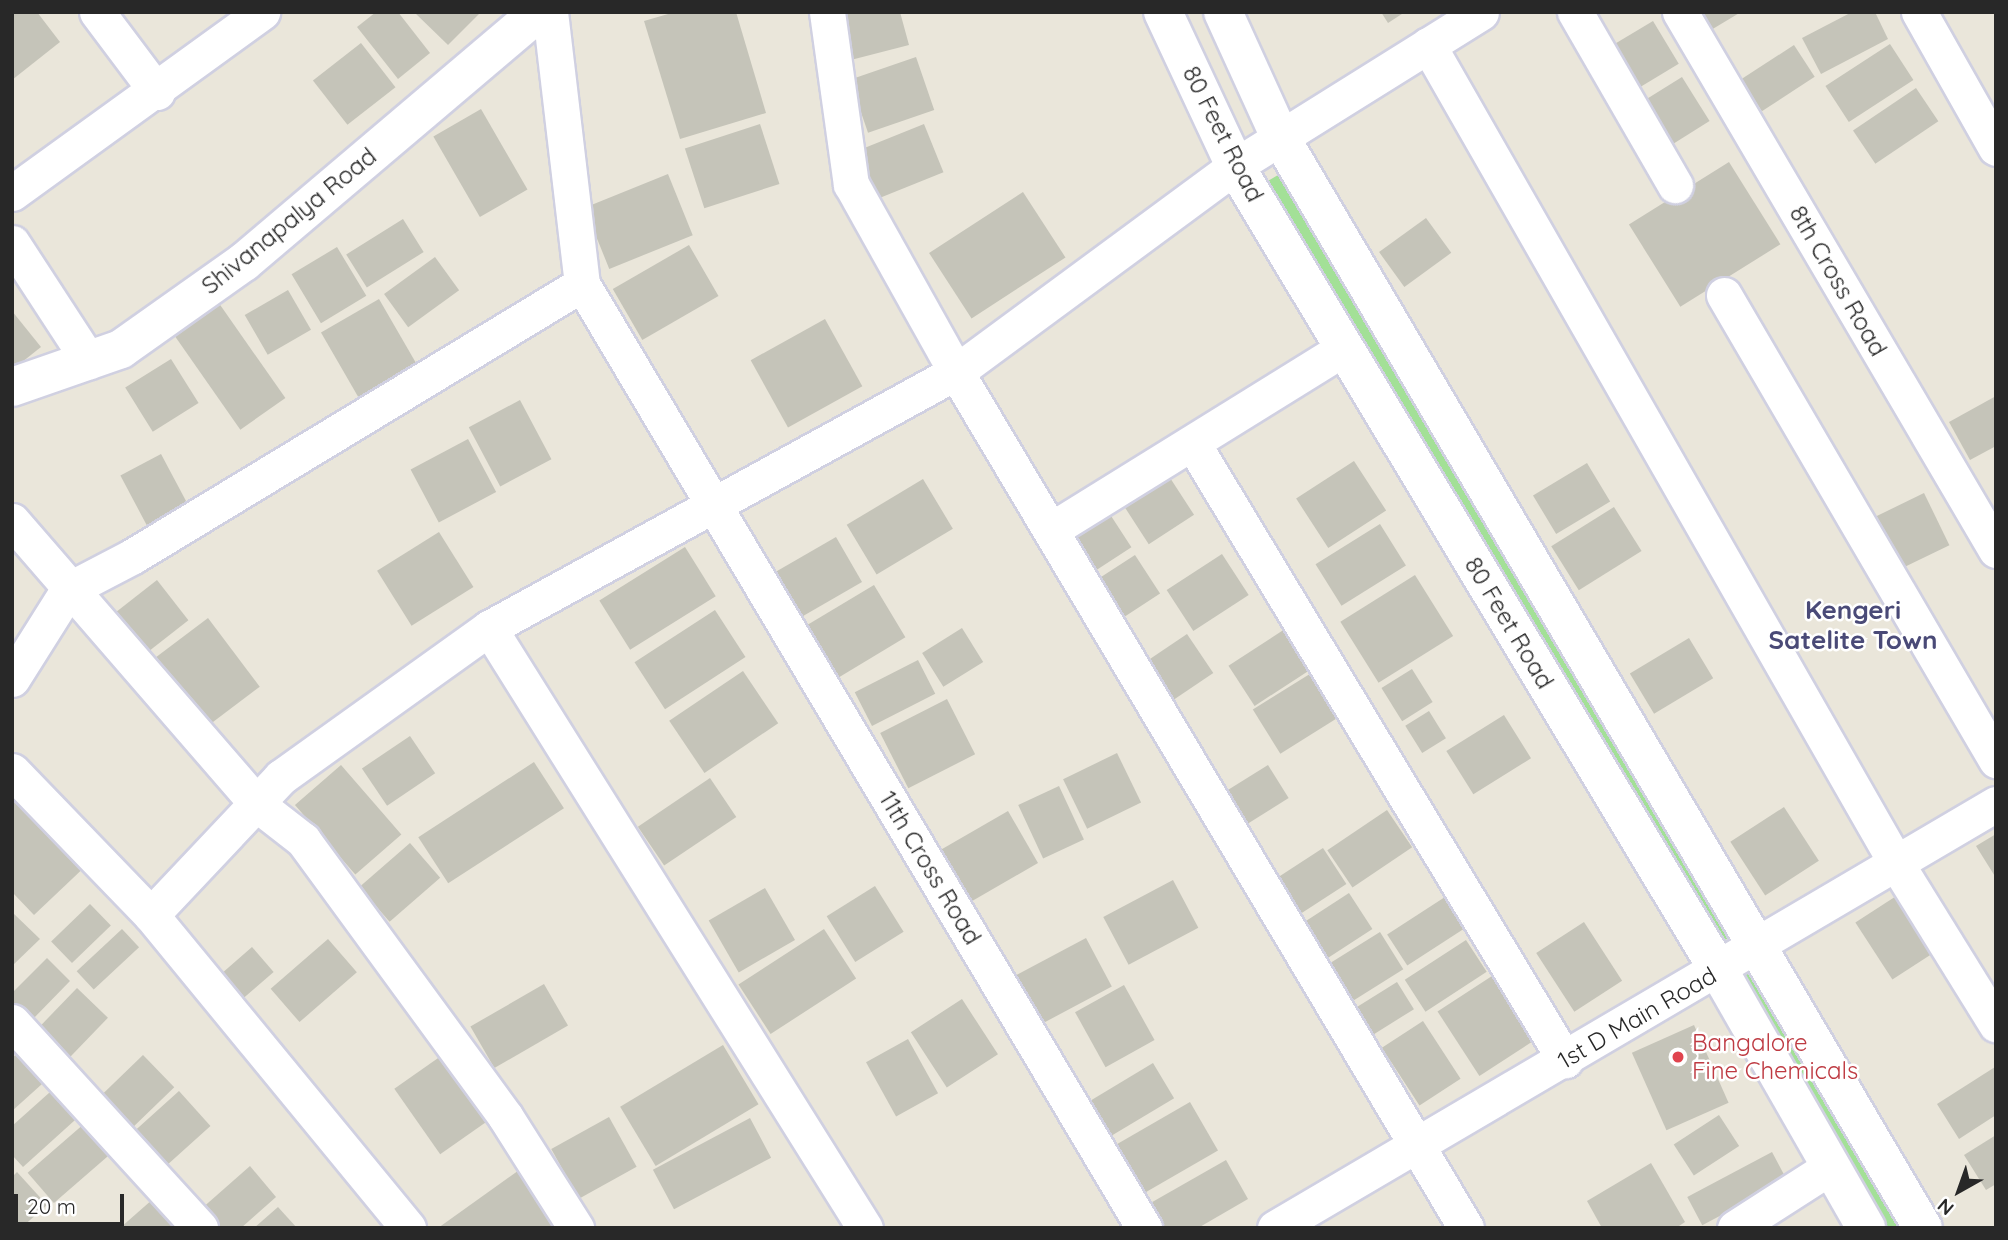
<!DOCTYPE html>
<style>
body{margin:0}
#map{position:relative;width:2008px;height:1240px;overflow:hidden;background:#eae6da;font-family:Quicksand,sans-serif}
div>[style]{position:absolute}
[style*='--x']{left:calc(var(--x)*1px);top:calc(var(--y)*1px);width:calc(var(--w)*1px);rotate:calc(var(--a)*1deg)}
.green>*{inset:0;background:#a3e097;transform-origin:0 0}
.building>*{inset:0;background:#c5c4b9;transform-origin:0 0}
.roads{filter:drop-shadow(2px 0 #d0d0e1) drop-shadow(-2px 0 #d0d0e1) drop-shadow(0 2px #d0d0e1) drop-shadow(0 -2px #d0d0e1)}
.minor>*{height:35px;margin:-17.5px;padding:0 17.5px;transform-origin:17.5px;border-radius:17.5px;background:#fff}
.tertiary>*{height:38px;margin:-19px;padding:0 19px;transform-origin:19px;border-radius:19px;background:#fff}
.dots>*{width:19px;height:19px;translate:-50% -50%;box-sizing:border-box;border:4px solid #fff;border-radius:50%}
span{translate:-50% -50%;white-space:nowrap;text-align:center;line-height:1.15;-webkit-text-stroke:5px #fff;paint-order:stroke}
.street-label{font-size:24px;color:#282828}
.health-label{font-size:24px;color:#be3a42}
.left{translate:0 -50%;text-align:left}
.neighbourhood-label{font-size:26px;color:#4a4a77;font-weight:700}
.frame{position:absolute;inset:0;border:14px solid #282828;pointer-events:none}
.north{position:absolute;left:1924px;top:1156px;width:70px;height:70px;-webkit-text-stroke:5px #fff;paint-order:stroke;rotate:220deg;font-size:19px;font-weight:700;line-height:28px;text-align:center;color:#282828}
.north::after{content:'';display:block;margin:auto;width:24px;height:32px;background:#282828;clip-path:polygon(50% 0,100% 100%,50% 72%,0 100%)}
.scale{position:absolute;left:14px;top:1194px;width:110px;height:32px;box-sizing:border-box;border:4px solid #282828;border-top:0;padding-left:9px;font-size:21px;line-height:24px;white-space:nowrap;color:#282828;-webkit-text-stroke:5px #fff;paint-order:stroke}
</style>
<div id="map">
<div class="green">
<div style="left:1278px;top:175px;width:886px;height:21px;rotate:59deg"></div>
<div style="left:1749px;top:966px;width:304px;height:20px;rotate:60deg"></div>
</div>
<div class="building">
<div style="clip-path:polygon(12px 12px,37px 12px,60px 42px,12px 80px)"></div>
<div style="clip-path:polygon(376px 12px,398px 12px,430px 53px,398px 79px,357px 27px)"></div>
<div style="clip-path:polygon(414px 12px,481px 12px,448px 45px)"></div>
<div style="clip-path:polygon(675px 12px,736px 12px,766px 113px,680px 139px,644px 21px)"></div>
<div style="clip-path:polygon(847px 12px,900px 12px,909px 45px,843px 62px,830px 17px)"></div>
<div style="clip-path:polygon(1381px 12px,1405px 12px,1388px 23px)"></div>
<div style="clip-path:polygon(1686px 12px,1741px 12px,1701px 36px)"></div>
<div style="clip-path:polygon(1852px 12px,1875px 12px,1888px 39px,1821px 74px,1802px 38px)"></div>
<div style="left:1653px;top:21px;width:50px;height:56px;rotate:59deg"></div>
<div style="left:361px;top:43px;width:56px;height:61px;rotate:52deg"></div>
<div style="left:1890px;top:44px;width:43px;height:77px;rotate:57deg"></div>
<div style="left:1794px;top:45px;width:38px;height:63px;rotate:57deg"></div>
<div style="left:916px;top:57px;width:56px;height:70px;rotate:71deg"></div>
<div style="left:1682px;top:77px;width:52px;height:54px;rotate:58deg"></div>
<div style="left:1916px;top:88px;width:40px;height:76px;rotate:56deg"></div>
<div style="left:481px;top:109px;width:93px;height:55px;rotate:60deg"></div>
<div style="left:760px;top:124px;width:63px;height:79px;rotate:72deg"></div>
<div style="left:924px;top:124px;width:52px;height:75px;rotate:68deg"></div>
<div style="left:1729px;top:162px;width:97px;height:118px;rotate:58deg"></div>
<div style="left:668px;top:174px;width:66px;height:90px;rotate:68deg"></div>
<div style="left:1023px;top:192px;width:78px;height:112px;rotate:57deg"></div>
<div style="left:1426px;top:218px;width:43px;height:58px;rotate:54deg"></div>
<div style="left:403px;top:219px;width:39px;height:67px;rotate:58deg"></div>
<div style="left:689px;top:245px;width:59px;height:88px;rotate:60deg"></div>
<div style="left:337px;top:247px;width:57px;height:53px;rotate:59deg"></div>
<div style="left:435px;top:257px;width:41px;height:63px;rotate:54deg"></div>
<div style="left:288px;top:290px;width:46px;height:50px;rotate:60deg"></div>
<div style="left:216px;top:299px;width:121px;height:55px;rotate:55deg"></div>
<div style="left:379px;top:299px;width:76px;height:67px;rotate:60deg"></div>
<div style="clip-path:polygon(12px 311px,41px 347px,12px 370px)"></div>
<div style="left:825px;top:319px;width:77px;height:85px;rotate:61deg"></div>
<div style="left:171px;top:359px;width:52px;height:54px;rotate:58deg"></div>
<div style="clip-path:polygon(1996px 396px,1996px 446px,1970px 460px,1949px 422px)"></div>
<div style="left:520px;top:400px;width:67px;height:58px;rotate:62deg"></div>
<div style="left:468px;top:439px;width:60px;height:65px;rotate:62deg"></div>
<div style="left:161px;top:454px;width:61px;height:46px;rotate:62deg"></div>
<div style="left:1354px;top:461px;width:59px;height:69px;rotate:57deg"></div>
<div style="left:1587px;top:463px;width:45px;height:63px;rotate:59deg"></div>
<div style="left:1163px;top:467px;width:57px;height:54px;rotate:57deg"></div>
<div style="left:923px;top:479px;width:58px;height:89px;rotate:59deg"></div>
<div style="left:1924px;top:493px;width:58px;height:61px;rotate:64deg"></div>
<div style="left:1102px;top:502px;width:54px;height:54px;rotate:57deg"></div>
<div style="left:1614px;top:507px;width:52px;height:74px;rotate:58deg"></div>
<div style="left:1380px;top:524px;width:49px;height:76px;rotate:58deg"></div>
<div style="left:439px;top:532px;width:65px;height:73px;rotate:58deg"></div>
<div style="left:836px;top:537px;width:52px;height:76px;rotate:60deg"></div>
<div style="left:685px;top:547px;width:58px;height:101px;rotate:58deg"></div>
<div style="left:1222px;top:554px;width:49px;height:66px;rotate:57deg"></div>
<div style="left:1135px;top:555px;width:46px;height:52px;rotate:57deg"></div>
<div style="left:1415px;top:575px;width:72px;height:88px;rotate:58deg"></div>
<div style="left:157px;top:580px;width:51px;height:60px;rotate:52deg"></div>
<div style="left:874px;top:585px;width:61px;height:91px;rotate:59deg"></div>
<div style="left:715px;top:610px;width:56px;height:96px;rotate:57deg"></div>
<div style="left:208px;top:618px;width:86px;height:71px;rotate:53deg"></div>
<div style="left:1288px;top:627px;width:48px;height:71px;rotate:57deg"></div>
<div style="left:962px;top:628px;width:40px;height:47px;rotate:58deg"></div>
<div style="left:1187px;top:634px;width:47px;height:59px;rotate:56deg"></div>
<div style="left:1689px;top:638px;width:47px;height:69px;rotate:59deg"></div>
<div style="left:918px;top:660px;width:38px;height:71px;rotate:63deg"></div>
<div style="left:1412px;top:669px;width:39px;height:36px;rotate:58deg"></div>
<div style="left:743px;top:671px;width:63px;height:89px;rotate:56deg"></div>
<div style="left:1313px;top:672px;width:52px;height:71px;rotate:58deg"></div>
<div style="left:947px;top:699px;width:62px;height:75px;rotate:63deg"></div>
<div style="left:1429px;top:711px;width:32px;height:28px;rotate:58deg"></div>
<div style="left:1504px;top:715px;width:51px;height:68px;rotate:58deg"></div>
<div style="left:410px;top:736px;width:45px;height:58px;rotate:56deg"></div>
<div style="left:1117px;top:753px;width:55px;height:60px;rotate:64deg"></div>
<div style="left:534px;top:762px;width:55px;height:138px;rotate:57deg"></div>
<div style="left:341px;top:765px;width:92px;height:61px;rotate:49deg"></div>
<div style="left:1268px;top:765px;width:39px;height:62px;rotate:58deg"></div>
<div style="left:710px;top:778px;width:47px;height:87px;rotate:56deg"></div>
<div style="left:1059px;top:786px;width:59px;height:45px;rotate:65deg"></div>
<div style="clip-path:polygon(12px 790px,91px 861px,34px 915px,12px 892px)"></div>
<div style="left:1784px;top:807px;width:64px;height:64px;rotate:57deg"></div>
<div style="left:1387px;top:810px;width:45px;height:72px;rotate:56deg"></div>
<div style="left:1008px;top:811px;width:60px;height:85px;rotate:60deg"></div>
<div style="clip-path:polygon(1996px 834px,1996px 878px,1976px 846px)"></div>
<div style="left:410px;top:843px;width:46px;height:67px;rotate:49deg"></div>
<div style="left:1323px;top:848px;width:43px;height:67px;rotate:57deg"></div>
<div style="left:1173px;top:880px;width:54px;height:79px;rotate:62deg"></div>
<div style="left:875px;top:886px;width:54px;height:57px;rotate:58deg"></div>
<div style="left:765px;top:888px;width:60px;height:65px;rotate:60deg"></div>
<div style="left:1904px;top:891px;width:68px;height:58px;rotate:57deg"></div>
<div style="left:1349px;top:893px;width:43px;height:66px;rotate:57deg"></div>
<div style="left:1445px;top:897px;width:37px;height:69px;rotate:57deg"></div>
<div style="left:90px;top:904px;width:30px;height:54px;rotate:46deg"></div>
<div style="clip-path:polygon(12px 912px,40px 939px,12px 966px)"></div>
<div style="left:1584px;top:922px;width:70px;height:57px;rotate:57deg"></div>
<div style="left:122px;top:929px;width:25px;height:62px;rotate:47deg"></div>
<div style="left:824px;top:929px;width:59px;height:102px;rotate:57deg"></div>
<div style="left:1380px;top:932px;width:44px;height:70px;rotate:58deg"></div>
<div style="left:1086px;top:938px;width:55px;height:85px;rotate:62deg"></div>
<div style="left:328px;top:939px;width:44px;height:76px;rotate:49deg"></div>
<div style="left:1466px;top:940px;width:38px;height:73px;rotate:57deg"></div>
<div style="left:252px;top:947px;width:33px;height:49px;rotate:49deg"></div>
<div style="clip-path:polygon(47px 958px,70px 981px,32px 1020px,12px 1001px,12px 993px)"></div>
<div style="left:1492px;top:976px;width:77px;height:65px;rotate:57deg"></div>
<div style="left:1397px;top:982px;width:32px;height:51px;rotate:58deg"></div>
<div style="left:544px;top:984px;width:48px;height:85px;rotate:60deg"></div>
<div style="left:1124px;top:985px;width:63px;height:56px;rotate:61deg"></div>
<div style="left:77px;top:988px;width:43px;height:59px;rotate:44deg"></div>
<div style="left:962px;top:999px;width:66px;height:61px;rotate:57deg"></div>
<div style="left:1423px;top:1021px;width:69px;height:49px;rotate:57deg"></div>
<div style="left:1694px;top:1025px;width:85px;height:68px;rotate:66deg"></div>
<div style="left:908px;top:1039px;width:62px;height:48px;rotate:61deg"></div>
<div style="left:723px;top:1045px;width:69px;height:120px;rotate:59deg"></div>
<div style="clip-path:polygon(26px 1046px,52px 1075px,12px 1111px,12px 1058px)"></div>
<div style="left:143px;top:1055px;width:45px;height:64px;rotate:46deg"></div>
<div style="left:441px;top:1056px;width:80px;height:57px;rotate:55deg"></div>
<div style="left:1153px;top:1063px;width:41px;height:78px;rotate:59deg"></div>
<div style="clip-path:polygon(1995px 1067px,1996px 1115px,1959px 1139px,1937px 1104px)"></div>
<div style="clip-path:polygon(59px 1084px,85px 1111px,23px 1167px,12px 1155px,12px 1126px)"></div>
<div style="left:179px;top:1091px;width:47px;height:74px;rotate:48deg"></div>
<div style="left:1190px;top:1102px;width:56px;height:96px;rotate:60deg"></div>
<div style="left:1719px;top:1115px;width:37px;height:54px;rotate:57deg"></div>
<div style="left:609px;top:1117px;width:57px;height:66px;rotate:61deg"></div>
<div style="left:750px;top:1118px;width:45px;height:110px;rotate:62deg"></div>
<div style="left:85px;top:1123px;width:40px;height:76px;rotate:49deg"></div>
<div style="clip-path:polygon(1996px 1135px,1996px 1184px,1986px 1190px,1964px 1155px)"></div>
<div style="left:1772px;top:1152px;width:32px;height:96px;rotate:62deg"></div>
<div style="clip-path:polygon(1226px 1160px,1248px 1199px,1198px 1228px,1151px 1228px,1140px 1209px)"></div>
<div style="clip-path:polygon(1651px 1163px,1685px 1222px,1676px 1228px,1602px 1228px,1587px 1201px)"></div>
<div style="clip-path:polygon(250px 1166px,276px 1197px,241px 1228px,216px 1228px,200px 1210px)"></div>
<div style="clip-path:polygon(522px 1168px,558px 1228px,438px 1228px)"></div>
<div style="clip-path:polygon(17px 1172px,47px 1205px,21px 1228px,12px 1228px,12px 1177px)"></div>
<div style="clip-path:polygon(153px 1199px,178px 1228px,120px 1228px)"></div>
<div style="clip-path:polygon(278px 1207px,297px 1228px,254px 1228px)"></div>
</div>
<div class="roads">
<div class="minor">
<div style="--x:97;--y:12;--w:100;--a:53.1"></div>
<div style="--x:550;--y:12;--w:274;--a:83.3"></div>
<div style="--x:582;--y:284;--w:1099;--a:59.23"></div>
<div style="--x:827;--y:12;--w:174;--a:82.1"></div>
<div style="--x:851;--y:184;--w:215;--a:60.8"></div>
<div style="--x:956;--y:372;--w:996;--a:59.21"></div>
<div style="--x:1575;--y:12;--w:200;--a:60"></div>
<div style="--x:1680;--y:12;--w:624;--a:59.57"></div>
<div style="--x:1919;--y:12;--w:156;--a:60.5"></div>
<div style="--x:1428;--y:45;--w:942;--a:60.22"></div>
<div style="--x:1896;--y:863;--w:190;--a:58.2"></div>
<div style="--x:12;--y:193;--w:309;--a:-35.9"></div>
<div style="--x:12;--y:243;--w:141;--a:56.9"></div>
<div style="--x:1724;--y:295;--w:539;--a:59.67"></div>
<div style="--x:1193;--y:444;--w:720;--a:58.87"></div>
<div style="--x:12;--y:521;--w:376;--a:49.1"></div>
<div style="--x:258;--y:805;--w:57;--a:37.9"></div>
<div style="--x:303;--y:840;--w:342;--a:53.8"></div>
<div style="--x:505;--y:1116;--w:133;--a:57.6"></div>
<div style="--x:1051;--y:530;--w:345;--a:-31.8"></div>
<div style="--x:489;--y:628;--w:708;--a:57.93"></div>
<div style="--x:12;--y:679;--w:105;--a:-57.8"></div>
<div style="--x:68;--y:590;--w:73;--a:-27.6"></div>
<div style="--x:133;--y:556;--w:525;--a:-31.21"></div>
<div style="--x:12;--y:771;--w:200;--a:46"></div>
<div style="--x:151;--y:915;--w:405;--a:50.6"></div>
<div style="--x:151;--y:915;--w:190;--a:-46.7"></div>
<div style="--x:281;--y:777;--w:256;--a:-35.6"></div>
<div style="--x:489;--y:628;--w:533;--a:-28.73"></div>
<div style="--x:956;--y:372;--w:347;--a:-36.4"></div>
<div style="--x:1235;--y:166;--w:290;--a:-32"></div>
<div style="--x:12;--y:1022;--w:279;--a:47.6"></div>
<div style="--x:1275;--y:1228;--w:836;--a:-30.46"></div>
<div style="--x:1735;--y:1228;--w:113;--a:-32.7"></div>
</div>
<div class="tertiary">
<div style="--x:1163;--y:12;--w:170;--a:64.9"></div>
<div style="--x:1235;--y:166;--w:939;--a:58.98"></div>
<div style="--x:1719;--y:971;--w:296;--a:60.2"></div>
<div style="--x:1223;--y:12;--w:137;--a:65.5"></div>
<div style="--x:1280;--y:137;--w:1266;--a:59.49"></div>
<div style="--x:12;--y:387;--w:115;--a:-19.2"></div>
<div style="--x:121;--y:349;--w:151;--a:-35.3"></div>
<div style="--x:244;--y:262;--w:387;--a:-40.3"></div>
</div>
</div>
<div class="dots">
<div style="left:1678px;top:1057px;background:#e0444e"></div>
</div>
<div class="street-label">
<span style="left:1223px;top:134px;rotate:63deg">80 Feet Road</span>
<span style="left:289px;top:221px;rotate:-39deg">Shivanapalya Road</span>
<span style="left:1838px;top:281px;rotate:60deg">8th Cross Road</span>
<span style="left:1509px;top:623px;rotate:59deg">80 Feet Road</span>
<span style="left:930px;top:868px;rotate:59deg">11th Cross Road</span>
<span style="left:1637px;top:1018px;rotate:-30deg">1st D Main Road</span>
</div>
<div class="health-label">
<span class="left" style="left:1692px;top:1057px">Bangalore<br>Fine Chemicals</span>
</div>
<div class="neighbourhood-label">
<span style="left:1853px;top:625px">Kengeri<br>Satelite Town</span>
</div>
<div class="frame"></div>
<div class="north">N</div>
<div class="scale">20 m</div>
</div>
